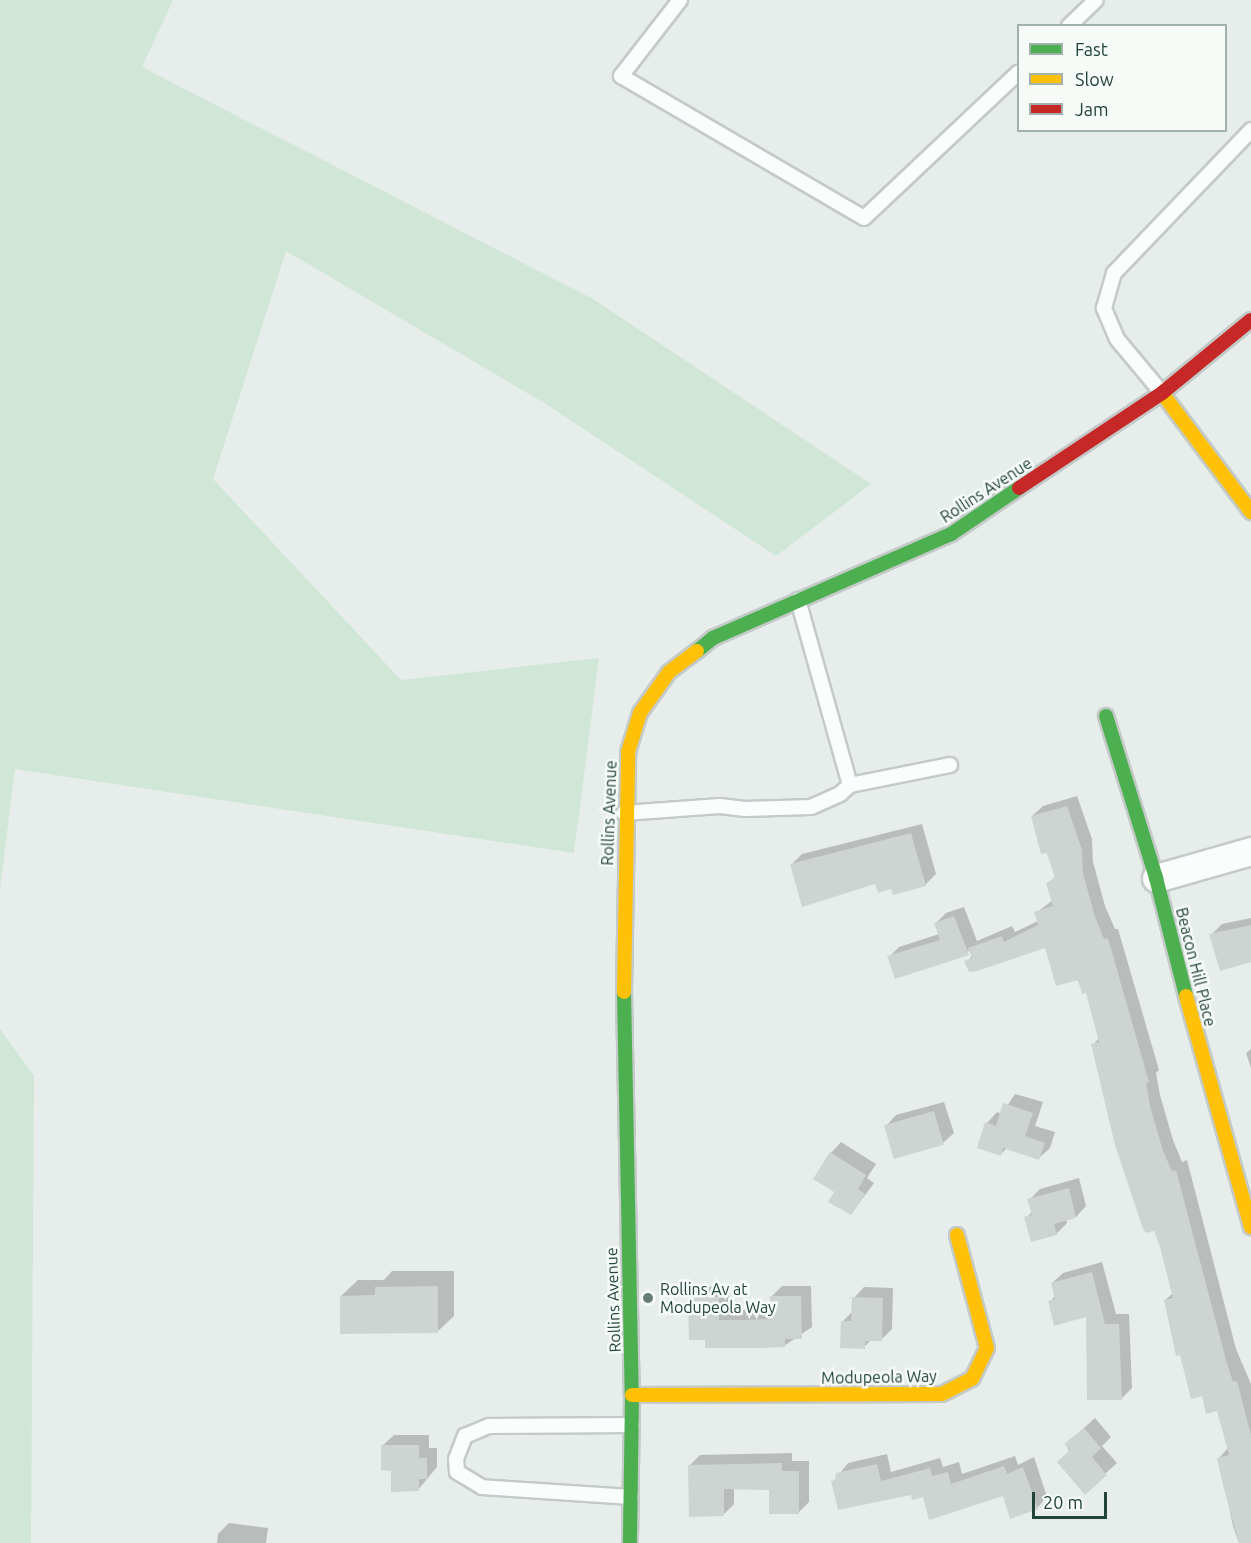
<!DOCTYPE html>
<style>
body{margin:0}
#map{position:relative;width:1251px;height:1543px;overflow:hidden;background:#e7edea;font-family:Ubuntu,sans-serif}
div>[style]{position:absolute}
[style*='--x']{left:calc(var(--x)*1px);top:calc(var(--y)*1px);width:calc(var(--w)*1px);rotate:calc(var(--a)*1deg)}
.green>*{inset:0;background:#d0e6d6}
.shadow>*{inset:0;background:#0003}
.building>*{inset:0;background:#ced4d1;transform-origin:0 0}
.roads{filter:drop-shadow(2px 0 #c4cac7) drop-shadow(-2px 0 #c4cac7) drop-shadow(0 2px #c4cac7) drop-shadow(0 -2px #c4cac7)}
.lane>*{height:14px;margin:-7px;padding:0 7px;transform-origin:7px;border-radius:7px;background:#fbfcfc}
.street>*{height:27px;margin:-13.5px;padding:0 13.5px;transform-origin:13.5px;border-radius:13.5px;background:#fbfcfc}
.fast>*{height:14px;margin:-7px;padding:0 7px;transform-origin:7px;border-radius:7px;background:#4caf50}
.slow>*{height:14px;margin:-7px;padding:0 7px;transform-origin:7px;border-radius:7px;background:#ffc107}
.jam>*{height:14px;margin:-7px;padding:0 7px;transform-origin:7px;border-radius:7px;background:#c62828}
.dots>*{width:16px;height:16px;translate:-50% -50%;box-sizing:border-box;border:3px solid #f6fbf8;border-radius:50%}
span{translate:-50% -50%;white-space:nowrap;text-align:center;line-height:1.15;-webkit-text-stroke:5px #f6fbf8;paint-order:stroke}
.street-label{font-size:16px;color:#22433a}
.poi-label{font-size:16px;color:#22433a}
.left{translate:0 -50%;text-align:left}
.legend{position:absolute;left:1017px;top:24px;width:210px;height:108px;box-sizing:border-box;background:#f6fbf8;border:2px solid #a1b1ac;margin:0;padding:8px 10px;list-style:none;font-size:18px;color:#22433a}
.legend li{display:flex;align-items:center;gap:12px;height:30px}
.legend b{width:30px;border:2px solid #a1b1ac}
.scale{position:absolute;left:1032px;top:1492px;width:75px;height:27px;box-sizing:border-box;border:3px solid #22433a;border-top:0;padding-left:8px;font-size:18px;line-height:21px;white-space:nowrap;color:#22433a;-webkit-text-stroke:4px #f6fbf8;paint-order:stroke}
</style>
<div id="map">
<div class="green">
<div style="clip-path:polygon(0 0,173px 0,142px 67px,593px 299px,871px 484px,776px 556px,546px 404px,286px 251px,213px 479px,401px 680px,599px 658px,574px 853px,15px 769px,0 890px)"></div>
<div style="clip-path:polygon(0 1029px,34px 1076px,31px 1543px,0 1543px)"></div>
</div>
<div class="shadow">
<div style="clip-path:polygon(1077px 796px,1092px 839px,1093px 862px,1105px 906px,1115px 929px,1118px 929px,1159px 1070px,1156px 1073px,1160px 1095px,1173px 1140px,1182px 1162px,1187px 1160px,1236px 1349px,1251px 1384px,1251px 1543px,1239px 1543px,1233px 1526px,1219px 1458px,1228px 1448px,1218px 1409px,1203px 1395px,1165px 1300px,1173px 1293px,1162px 1246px,1093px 1045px,1099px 1038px,1087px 991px,1046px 946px,966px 962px,973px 955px,971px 951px,889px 957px,899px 947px,939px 934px,936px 923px,946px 913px,964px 907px,977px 941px,1012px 926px,1015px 932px,1038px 921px,1036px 913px,1053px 900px,1048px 884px,1056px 876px,1032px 816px,1043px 806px)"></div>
<div style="clip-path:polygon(922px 824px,936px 874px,925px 885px,892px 887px,791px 865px,802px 854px)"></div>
<div style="clip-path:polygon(1251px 918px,1251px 962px,1222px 969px,1211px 935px,1222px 924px)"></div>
<div style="clip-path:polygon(1251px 1049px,1251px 1068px,1246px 1053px)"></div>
<div style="clip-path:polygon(1015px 1094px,1043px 1102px,1035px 1126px,1055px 1132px,1050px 1148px,1039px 1158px,1007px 1148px,1001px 1154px,987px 1123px,997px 1112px,1002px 1114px)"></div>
<div style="clip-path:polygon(944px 1102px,954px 1133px,943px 1143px,886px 1126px,896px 1115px)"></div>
<div style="clip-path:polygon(841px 1142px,876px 1164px,867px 1178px,874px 1183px,851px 1214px,836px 1192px,831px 1153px)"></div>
<div style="clip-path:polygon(1079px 1178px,1086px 1206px,1076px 1217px,1066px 1219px,1067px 1223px,1056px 1234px,1026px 1218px,1032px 1212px,1029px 1200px,1040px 1189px)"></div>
<div style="clip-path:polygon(1102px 1262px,1116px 1314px,1129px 1314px,1132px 1388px,1121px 1399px,1087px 1315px,1050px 1302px,1055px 1296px,1052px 1283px,1063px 1273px)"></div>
<div style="clip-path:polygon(392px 1271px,454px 1271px,454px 1316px,437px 1332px,341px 1296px,358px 1280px,384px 1280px)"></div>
<div style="clip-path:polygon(729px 1286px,729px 1310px,772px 1310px,771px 1297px,782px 1286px,811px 1286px,812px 1327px,784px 1346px,706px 1339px,690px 1298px,701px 1287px)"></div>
<div style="clip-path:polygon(864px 1287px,893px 1288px,892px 1329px,881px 1340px,872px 1339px,864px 1347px,842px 1322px,853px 1311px,854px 1298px)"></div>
<div style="clip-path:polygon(1095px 1418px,1111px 1437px,1102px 1446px,1117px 1463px,1085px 1492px,1066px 1444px)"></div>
<div style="clip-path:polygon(394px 1435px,429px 1435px,429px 1448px,437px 1448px,437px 1467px,418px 1490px,393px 1469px,383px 1445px)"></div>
<div style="clip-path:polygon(792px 1453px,792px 1461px,809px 1461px,809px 1502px,799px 1512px,770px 1488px,734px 1488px,734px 1504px,723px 1515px,689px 1466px,700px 1455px)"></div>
<div style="clip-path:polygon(887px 1454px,891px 1472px,940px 1458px,943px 1467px,959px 1462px,962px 1474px,1015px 1456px,1018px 1465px,1034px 1457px,1047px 1497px,1037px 1508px,1004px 1494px,924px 1495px,833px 1482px,848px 1463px)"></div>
<div style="clip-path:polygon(229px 1523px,268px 1528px,266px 1543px,217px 1543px,218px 1534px)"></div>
</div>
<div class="building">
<div style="clip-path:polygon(1067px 806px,1082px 850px,1083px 873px,1095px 917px,1104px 939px,1108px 938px,1149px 1082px,1146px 1083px,1150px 1106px,1163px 1151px,1172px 1171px,1176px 1170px,1226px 1360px,1233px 1382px,1237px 1381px,1251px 1435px,1251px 1543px,1239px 1543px,1223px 1485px,1217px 1458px,1229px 1455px,1217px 1411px,1206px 1414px,1202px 1396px,1191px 1399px,1180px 1355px,1176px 1356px,1164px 1300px,1173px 1298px,1160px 1247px,1154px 1231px,1146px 1233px,1143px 1229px,1115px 1145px,1091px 1044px,1099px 1042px,1086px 993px,1082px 994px,1078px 980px,1056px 986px,1045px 948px,977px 971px,969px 972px,964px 961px,972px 958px,968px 948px,1002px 936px,1004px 942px,1038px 925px,1034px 912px,1053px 906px,1046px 883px,1055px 878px,1047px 853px,1041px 854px,1031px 816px)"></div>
<div style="clip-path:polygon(911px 833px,926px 886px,893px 895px,891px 889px,878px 893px,875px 884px,802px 907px,790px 864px)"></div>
<div style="clip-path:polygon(954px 916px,969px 955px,895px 979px,887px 956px,940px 940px,934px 923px)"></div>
<div style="clip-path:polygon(1251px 925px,1251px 962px,1220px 971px,1209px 934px)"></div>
<div style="clip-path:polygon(1003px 1103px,1033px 1113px,1025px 1136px,1045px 1143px,1039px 1160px,1003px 1148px,1001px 1156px,977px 1148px,985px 1122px,996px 1126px)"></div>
<div style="left:934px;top:1111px;width:35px;height:52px;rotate:74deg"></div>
<div style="clip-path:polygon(830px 1152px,866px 1175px,858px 1189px,865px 1194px,851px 1215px,828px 1202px,834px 1192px,813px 1179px)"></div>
<div style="clip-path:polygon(1069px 1188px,1076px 1218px,1054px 1224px,1057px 1235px,1031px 1242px,1024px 1217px,1032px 1215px,1027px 1199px)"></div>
<div style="clip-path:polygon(1092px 1272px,1105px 1324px,1119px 1324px,1122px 1400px,1087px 1400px,1086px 1317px,1054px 1326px,1048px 1301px,1055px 1299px,1051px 1283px)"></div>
<div style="clip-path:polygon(438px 1286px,438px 1333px,340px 1334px,340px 1296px,375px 1295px,375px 1287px)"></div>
<div style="clip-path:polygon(770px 1296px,801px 1296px,802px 1339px,785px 1339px,785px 1347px,760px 1348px,705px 1348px,705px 1340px,689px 1340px,688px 1297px,719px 1297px,719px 1320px,749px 1320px,770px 1319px)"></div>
<div style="clip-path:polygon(852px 1297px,883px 1298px,882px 1341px,865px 1341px,865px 1349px,840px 1348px,841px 1321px,851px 1321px)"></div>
<div style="clip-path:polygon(1084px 1428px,1101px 1448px,1092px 1457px,1107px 1475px,1085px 1495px,1057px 1462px,1070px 1450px,1064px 1444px)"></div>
<div style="clip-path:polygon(381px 1445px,419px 1445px,419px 1458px,427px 1458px,427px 1479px,419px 1479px,419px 1491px,391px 1492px,391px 1471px,381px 1470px)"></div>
<div style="clip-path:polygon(782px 1463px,782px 1471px,799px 1471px,799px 1514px,769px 1514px,769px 1490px,724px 1489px,724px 1516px,689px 1517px,688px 1465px)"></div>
<div style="clip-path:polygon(877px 1464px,881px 1481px,930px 1468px,932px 1476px,948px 1472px,951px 1484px,1004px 1466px,1007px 1474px,1023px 1467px,1038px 1509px,1010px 1519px,1003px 1496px,929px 1520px,923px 1497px,912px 1500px,911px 1495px,838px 1510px,831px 1481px,835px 1481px,836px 1473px)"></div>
</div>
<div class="roads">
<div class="lane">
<div style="--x:680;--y:0;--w:96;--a:127.8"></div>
<div style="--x:621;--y:76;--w:281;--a:30.3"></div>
<div style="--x:864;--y:218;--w:212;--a:-43.3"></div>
<div style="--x:1069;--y:26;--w:37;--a:-44"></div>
<div style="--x:1162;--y:393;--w:70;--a:-129.8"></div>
<div style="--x:1117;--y:339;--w:34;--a:-113"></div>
<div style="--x:1104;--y:308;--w:36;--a:-74"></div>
<div style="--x:1114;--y:273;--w:198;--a:-46.2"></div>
<div style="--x:798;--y:600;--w:192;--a:74.3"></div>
<div style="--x:850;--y:785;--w:102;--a:-11.3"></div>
<div style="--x:624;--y:813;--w:96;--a:-4.2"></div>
<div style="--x:720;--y:806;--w:25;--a:7"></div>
<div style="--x:745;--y:809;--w:66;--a:-1.7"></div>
<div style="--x:811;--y:807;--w:32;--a:-24"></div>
<div style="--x:840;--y:794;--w:13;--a:-42"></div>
<div style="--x:631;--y:1497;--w:149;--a:-176.2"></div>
<div style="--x:482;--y:1487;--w:29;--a:-149"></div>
<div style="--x:457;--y:1472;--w:13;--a:-94"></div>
<div style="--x:456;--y:1459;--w:25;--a:-69"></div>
<div style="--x:465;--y:1436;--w:26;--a:-23"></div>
<div style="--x:489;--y:1426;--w:143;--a:-0.4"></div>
</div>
<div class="street">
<div style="--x:1156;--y:878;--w:99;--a:-15.9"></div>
</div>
<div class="fast">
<div style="--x:697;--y:651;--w:21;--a:-39"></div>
<div style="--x:713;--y:638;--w:260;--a:-23.6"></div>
<div style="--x:951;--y:534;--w:82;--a:-34.1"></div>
<div style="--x:1106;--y:716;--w:170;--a:72.8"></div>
<div style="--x:1156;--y:878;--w:122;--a:75.7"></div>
<div style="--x:624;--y:992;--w:403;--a:88.9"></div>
<div style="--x:632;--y:1395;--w:148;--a:90.8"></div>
</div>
<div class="slow">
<div style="--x:1162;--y:393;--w:149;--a:53.2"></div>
<div style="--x:624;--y:992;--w:240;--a:-89"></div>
<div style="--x:628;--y:752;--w:41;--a:-72.9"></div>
<div style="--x:640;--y:713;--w:50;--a:-54.7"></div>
<div style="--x:669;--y:672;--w:35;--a:-37"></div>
<div style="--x:1186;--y:996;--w:240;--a:74.3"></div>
<div style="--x:632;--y:1395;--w:310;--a:-0.2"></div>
<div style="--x:942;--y:1394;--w:34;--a:-27"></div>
<div style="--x:972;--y:1379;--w:34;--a:-64"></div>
<div style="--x:987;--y:1348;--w:117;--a:-104.9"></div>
</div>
<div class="jam">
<div style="--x:1019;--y:488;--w:172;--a:-33.6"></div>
<div style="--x:1162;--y:393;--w:115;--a:-39.4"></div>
</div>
</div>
<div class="dots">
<div style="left:648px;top:1298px;background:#677e78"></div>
</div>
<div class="street-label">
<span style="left:986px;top:490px;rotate:-33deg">Rollins Avenue</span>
<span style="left:609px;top:813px;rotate:-88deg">Rollins Avenue</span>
<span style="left:1196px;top:967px;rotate:76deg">Beacon Hill Place</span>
<span style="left:613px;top:1300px;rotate:-92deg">Rollins Avenue</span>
<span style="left:879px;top:1377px;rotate:-1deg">Modupeola Way</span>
</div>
<div class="poi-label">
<span class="left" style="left:660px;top:1298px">Rollins Av at<br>Modupeola Way</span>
</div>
<ul class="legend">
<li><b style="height:8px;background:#4caf50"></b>Fast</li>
<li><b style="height:8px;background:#ffc107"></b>Slow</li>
<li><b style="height:8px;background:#c62828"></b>Jam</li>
</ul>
<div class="scale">20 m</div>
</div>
